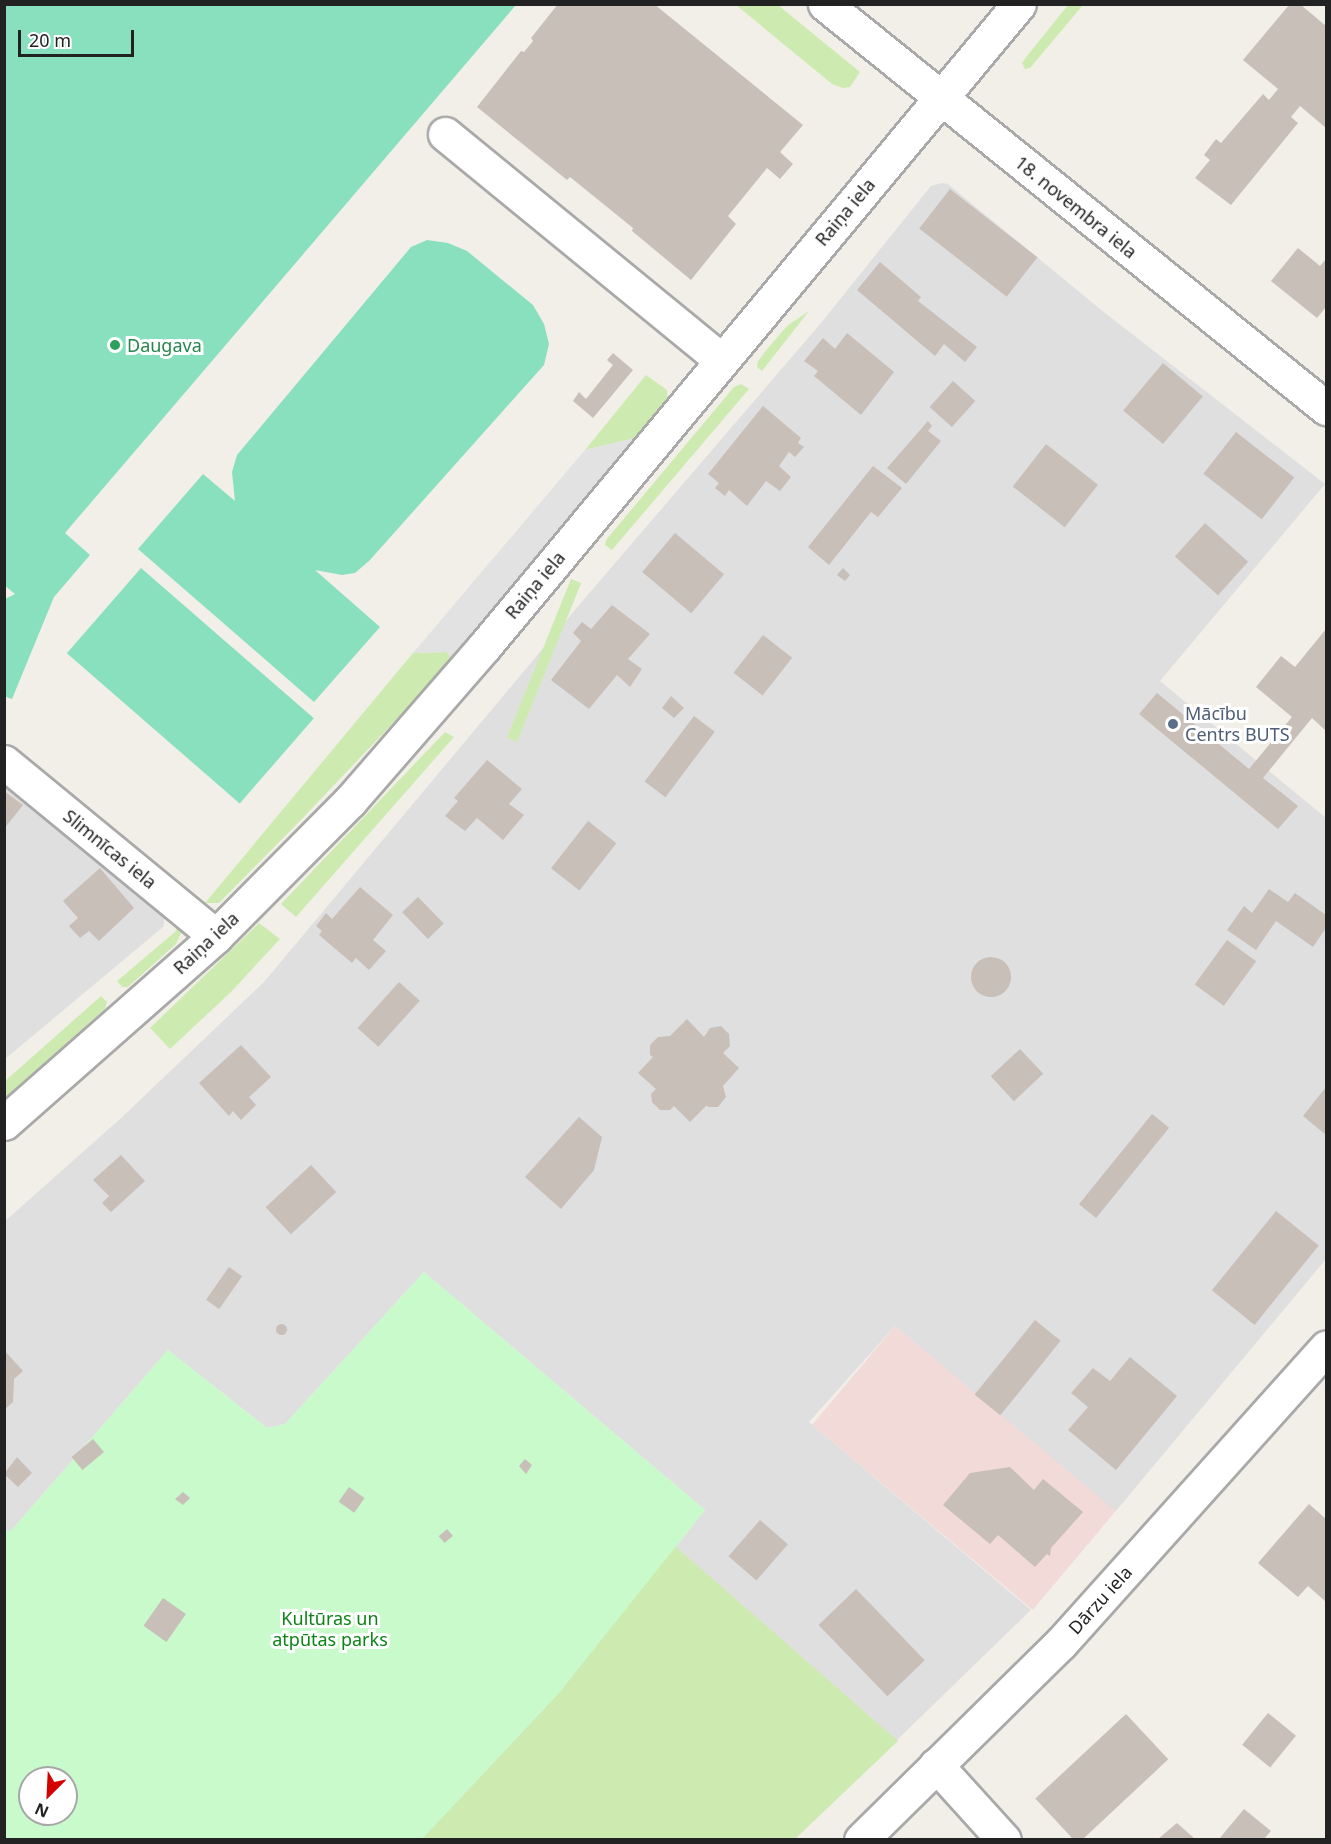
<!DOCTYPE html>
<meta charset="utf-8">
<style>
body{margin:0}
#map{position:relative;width:1331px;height:1844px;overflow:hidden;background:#f2efe9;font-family:"Noto Sans",sans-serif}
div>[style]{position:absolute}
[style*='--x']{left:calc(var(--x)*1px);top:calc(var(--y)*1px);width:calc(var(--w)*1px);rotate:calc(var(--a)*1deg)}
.residential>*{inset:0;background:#e0dfdf}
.commercial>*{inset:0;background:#f2dad9;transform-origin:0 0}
.grass>*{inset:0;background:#cdebb0;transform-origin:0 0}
.park>*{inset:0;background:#c8facc}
.pitch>*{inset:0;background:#88e0be;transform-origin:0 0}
.parking>*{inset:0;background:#e2e2e2}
.building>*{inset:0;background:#c7bfb8;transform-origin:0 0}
.round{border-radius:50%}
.roads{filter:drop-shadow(2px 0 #a9a9a9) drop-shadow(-2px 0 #a9a9a9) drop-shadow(0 2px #a9a9a9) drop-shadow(0 -2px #a9a9a9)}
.minor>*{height:33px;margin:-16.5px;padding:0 16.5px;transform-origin:16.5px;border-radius:16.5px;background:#fff}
.dots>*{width:16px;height:16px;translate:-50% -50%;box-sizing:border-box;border:3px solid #fff;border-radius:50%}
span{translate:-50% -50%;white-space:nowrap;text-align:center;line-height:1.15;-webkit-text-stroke:6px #fff;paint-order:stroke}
.street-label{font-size:18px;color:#222}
.leisure-label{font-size:18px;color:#27864d}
.left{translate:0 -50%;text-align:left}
.service-label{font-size:18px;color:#4e5e75}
.park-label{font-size:18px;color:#0c8416}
.frame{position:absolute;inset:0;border:6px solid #222;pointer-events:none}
.north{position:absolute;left:18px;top:1766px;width:60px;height:60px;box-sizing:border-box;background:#fff;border:2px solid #a7a7a7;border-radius:50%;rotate:204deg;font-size:16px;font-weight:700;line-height:24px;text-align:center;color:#222}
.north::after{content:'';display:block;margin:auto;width:21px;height:27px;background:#d40000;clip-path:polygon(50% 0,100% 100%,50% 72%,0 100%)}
.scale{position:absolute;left:18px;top:30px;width:116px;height:27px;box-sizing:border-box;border:3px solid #222;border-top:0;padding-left:8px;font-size:18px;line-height:21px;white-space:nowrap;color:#222;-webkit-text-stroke:4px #fff;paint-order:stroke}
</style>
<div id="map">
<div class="residential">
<div style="clip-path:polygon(942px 183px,948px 184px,1105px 313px,1325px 484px,1160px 681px,1326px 818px,1326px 1259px,1115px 1512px,895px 1326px,809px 1422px,1031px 1610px,795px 1839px,421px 1839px,558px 1694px,705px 1510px,424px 1272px,285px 1424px,267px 1428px,168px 1350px,10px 1532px,4px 1528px,4px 1222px,120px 1119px,264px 982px,580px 604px,821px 323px,931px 186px)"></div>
<div style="clip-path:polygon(4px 774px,166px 913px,163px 927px,5px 1059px)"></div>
</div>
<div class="commercial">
<div style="left:895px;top:1326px;width:288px;height:129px;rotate:40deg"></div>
</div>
<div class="grass">
<div style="clip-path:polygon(736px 5px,778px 5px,860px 72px,850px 87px,843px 88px,832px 84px)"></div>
<div style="clip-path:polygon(1068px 5px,1083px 5px,1030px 68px,1025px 69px,1022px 63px,1027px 56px)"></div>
<div style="clip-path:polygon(809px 311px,762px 371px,757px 367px,758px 361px,768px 348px,787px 326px)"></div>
<div style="clip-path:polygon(646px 375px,667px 390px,667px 400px,635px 438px,585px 450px)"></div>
<div style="clip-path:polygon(741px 384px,749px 389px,612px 550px,605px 545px,606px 540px,734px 387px)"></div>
<div style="left:571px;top:579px;width:11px;height:171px;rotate:22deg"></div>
<div style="clip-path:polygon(447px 652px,450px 656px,448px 663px,432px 682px,299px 822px,219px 903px,205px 903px,413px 653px)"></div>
<div style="clip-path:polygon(445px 732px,454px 737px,296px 917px,281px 904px)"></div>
<div style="clip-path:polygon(259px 923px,280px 939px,231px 992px,170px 1049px,150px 1028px)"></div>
<div style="clip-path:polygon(179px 925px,182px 931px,176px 944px,128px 987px,122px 987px,117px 981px,175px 932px)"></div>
<div style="clip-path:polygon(101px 996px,107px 1002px,105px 1009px,5px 1098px,5px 1081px)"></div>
<div style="clip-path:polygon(675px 1546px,898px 1741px,795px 1839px,421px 1840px,558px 1694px)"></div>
</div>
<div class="park">
<div style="clip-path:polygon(evenodd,424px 1272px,705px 1510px,558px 1694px,421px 1840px,5px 1839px,4px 1528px,10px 1532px,168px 1350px,267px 1428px,285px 1424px,424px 1272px,30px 1778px,66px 1778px,66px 1814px,30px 1814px,30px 1778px)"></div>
</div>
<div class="pitch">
<div style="clip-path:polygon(4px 5px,516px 5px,65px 533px,90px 555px,54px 597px,12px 699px,4px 696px,5px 599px,15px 594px,4px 585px)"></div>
<div style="clip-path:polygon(427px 240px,448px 243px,467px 251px,533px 305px,544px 324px,549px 344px,544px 365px,369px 561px,355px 573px,342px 575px,315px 570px,380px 627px,314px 702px,138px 549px,203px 474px,235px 501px,232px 472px,237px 455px,411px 247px)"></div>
<div style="left:141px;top:568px;width:229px;height:113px;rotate:41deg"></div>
</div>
<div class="parking">
<div style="clip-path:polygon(635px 438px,448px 663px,450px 656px,447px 652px,413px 653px,585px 450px)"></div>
</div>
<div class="building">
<div style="clip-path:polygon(558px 4px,654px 4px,803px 125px,780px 152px,793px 164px,780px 179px,767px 168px,728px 216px,736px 224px,691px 280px,632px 231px,633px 228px,570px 177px,567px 180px,477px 107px,521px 51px,524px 52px,533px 41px,531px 38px)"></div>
<div style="clip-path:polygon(1289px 5px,1301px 5px,1326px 26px,1326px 128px,1300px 106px,1291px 117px,1298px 123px,1231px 205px,1195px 178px,1210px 160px,1204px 155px,1216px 139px,1221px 143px,1263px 94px,1269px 100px,1278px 89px,1243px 60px)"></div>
<div style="left:950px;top:189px;width:111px;height:50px;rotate:38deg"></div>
<div style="clip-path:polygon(1298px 248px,1320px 266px,1326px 259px,1326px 307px,1317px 318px,1271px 281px)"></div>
<div style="clip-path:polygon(880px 262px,921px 297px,918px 301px,977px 347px,965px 362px,944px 344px,935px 356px,857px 290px)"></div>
<div style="clip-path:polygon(847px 333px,894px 372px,861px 415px,814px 376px,818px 371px,804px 361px,823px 338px,835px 349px)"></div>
<div style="clip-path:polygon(613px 353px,633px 370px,593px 418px,573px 401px,579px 392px,586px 399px,613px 365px,607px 360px)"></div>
<div style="left:1163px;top:363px;width:52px;height:62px;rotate:40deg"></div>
<div style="left:953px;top:381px;width:30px;height:35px;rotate:42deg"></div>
<div style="clip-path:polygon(763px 406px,801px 438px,798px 443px,804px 447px,795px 457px,789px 452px,779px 466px,791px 477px,780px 491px,766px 481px,747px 506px,729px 490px,725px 496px,715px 488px,719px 483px,708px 474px)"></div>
<div style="clip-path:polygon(928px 421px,932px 426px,928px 431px,941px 441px,906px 484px,887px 468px)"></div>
<div style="left:1236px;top:432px;width:74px;height:53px;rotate:38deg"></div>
<div style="left:1046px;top:444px;width:66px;height:54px;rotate:38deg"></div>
<div style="clip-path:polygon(873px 466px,902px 488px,878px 517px,871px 512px,829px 565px,808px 547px)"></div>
<div style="left:1205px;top:523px;width:58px;height:45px;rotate:42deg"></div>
<div style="left:675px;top:533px;width:64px;height:51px;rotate:40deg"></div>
<div style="clip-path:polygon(843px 568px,850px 575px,845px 581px,837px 575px)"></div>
<div style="clip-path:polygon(612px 605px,650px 634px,628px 659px,642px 669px,630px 687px,617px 675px,589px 709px,551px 680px,581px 641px,573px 633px,582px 622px,591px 629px)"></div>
<div style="clip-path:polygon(1326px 629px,1326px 731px,1312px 718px,1263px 778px,1298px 806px,1278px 829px,1139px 714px,1157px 693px,1249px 769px,1292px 717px,1256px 687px,1281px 656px,1295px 667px)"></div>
<div style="left:763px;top:635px;width:37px;height:48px;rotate:38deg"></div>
<div style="clip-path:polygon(671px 696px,684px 708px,674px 718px,662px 708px)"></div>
<div style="left:694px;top:716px;width:26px;height:82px;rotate:37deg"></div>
<div style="clip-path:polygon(487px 760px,522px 789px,509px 804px,524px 815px,503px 840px,477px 818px,465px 831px,445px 816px,458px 801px,454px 798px)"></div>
<div style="clip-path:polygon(4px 791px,23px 805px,4px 829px)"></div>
<div style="left:588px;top:821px;width:36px;height:60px;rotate:38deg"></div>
<div style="clip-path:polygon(100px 868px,134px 908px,99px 941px,89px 931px,80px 938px,69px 926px,78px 918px,63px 901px)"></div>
<div style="clip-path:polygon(360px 887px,393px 915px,373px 940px,386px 951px,369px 970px,356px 958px,352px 963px,319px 935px,322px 931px,316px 926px,326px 913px,332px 919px)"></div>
<div style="clip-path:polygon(1269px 889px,1288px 902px,1295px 893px,1326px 915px,1326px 928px,1313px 947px,1276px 921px,1256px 950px,1227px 930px,1244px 906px,1252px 913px)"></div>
<div style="left:418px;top:897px;width:37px;height:22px;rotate:46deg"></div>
<div style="left:1227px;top:940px;width:36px;height:55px;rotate:36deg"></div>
<div class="round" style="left:971px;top:957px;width:40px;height:40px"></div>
<div style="left:399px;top:982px;width:28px;height:62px;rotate:42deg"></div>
<div style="clip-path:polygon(687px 1019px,704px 1037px,710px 1028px,721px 1026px,729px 1034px,730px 1046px,723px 1053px,739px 1068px,723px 1086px,726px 1097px,718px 1107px,708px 1107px,707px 1105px,690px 1122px,674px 1106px,670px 1110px,660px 1110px,652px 1102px,651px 1094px,656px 1089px,638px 1073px,653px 1057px,650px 1055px,650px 1045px,658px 1037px,670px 1036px)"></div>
<div style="clip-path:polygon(241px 1045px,271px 1077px,249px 1097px,256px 1105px,241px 1120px,233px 1111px,229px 1116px,199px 1083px)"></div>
<div style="left:1020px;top:1049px;width:34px;height:40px;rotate:47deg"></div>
<div style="clip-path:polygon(1326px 1087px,1326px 1135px,1303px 1116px)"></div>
<div style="left:1152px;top:1114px;width:22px;height:116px;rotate:39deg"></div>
<div style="clip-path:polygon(579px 1117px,602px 1137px,594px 1170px,561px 1209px,525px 1177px)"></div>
<div style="clip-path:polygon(121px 1155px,145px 1181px,111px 1212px,102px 1203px,109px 1196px,93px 1180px)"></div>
<div style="left:311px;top:1165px;width:37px;height:62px;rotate:47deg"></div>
<div style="left:1276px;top:1211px;width:55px;height:102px;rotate:39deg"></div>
<div style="left:229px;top:1267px;width:16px;height:40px;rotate:35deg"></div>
<div style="left:1035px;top:1320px;width:33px;height:96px;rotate:39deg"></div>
<div class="round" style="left:275.5px;top:1323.5px;width:11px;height:11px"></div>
<div style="clip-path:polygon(4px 1350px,23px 1371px,14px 1379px,13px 1402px,4px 1410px)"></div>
<div style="clip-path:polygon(1130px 1357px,1177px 1396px,1116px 1470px,1068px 1430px,1088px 1407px,1071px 1393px,1093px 1368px,1110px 1381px)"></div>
<div style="left:93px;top:1439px;width:17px;height:28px;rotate:50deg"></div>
<div style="clip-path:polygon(17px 1457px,32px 1473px,18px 1487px,4px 1474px)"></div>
<div style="clip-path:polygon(525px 1459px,532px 1465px,526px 1474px,519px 1466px)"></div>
<div style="clip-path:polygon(1010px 1467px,1034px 1490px,1043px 1479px,1083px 1512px,1051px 1548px,1050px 1556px,1047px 1554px,1035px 1567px,998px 1535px,990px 1544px,943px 1505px,970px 1473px)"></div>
<div style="left:349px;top:1487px;width:19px;height:18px;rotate:35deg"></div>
<div style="clip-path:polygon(183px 1492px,190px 1498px,183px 1505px,175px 1499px)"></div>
<div style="clip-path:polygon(1309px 1504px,1326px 1519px,1326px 1602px,1308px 1586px,1298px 1597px,1258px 1563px)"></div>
<div style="left:760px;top:1520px;width:37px;height:48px;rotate:41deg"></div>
<div style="left:447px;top:1529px;width:9px;height:11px;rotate:49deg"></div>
<div style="left:856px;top:1589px;width:99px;height:52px;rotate:46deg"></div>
<div style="left:163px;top:1598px;width:28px;height:34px;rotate:35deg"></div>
<div style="left:1268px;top:1713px;width:36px;height:41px;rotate:39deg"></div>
<div style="left:1126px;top:1714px;width:62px;height:124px;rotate:47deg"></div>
<div style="clip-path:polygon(1244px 1809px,1271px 1831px,1264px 1839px,1219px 1839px)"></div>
<div style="clip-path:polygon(1177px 1823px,1195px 1839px,1158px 1839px)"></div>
</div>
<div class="roads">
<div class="minor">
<div style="--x:825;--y:4;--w:644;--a:38.88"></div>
<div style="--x:445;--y:134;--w:357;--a:39.3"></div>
<div style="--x:4;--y:762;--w:274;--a:39.4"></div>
<div style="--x:4;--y:1123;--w:283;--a:-41.4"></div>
<div style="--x:216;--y:936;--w:190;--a:-45.2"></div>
<div style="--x:350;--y:801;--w:204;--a:-49"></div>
<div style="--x:484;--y:647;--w:836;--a:-50.24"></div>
<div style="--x:936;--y:1765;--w:101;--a:47.8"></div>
<div style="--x:861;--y:1840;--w:281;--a:-44.6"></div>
<div style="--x:1061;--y:1643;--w:397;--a:-48.1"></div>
</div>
</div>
<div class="dots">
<div style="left:115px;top:345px;background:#2e9e5b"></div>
<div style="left:1173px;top:724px;background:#5c6f8a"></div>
</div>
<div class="street-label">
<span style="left:1076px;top:207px;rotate:39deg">18. novembra iela</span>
<span style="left:845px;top:212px;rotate:-50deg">Raiņa iela</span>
<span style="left:535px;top:585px;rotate:-50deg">Raiņa iela</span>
<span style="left:110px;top:849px;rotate:39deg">Slimnīcas iela</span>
<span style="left:206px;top:943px;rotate:-43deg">Raiņa iela</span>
<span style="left:1100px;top:1600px;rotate:-48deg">Dārzu iela</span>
</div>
<div class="leisure-label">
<span class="left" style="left:127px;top:345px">Daugava</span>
</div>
<div class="service-label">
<span class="left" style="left:1185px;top:724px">Mācību<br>Centrs BUTS</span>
</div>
<div class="park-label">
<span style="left:330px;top:1629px">Kultūras un<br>atpūtas parks</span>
</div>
<div class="frame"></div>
<div class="north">N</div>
<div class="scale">20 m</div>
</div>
